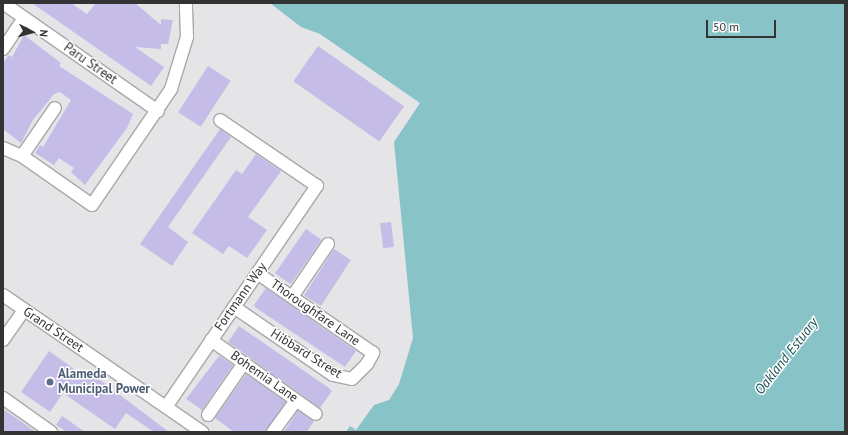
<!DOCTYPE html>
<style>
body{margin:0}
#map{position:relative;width:848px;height:435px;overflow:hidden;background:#e5e5e7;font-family:"PT Sans",sans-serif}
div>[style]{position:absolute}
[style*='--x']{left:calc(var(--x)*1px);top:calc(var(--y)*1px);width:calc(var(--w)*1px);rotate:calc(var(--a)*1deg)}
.water>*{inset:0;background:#88c3c7}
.building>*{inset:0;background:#c5bce7;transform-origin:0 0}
.roads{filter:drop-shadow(1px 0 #a7a8a9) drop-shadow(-1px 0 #a7a8a9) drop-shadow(0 1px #a7a8a9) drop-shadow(0 -1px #a7a8a9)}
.minor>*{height:12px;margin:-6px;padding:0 6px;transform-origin:6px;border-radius:6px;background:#fff}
.dots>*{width:11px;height:11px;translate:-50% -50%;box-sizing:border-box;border:2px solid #fff;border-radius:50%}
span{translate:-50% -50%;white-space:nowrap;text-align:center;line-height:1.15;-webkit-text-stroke:3px #fff;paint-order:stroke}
.street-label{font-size:13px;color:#333}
.service-label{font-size:13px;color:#4e5e75;font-weight:700}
.left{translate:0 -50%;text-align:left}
.water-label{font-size:14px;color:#1b4f52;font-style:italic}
.frame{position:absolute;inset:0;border:4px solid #333;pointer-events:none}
.north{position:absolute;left:12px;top:12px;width:40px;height:40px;-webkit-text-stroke:3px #fff;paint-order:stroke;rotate:96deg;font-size:11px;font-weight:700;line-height:16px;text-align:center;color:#333}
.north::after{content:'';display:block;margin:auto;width:14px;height:18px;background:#333;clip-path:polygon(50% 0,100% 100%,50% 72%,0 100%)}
.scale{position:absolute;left:706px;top:20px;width:70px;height:18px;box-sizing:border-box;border:2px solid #333;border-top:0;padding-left:5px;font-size:12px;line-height:14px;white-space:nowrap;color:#333;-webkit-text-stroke:3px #fff;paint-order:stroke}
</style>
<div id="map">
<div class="water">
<div style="clip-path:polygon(270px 3px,845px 3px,845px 432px,346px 432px,350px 426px,356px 430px,374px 405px,389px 400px,399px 384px,413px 338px,394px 142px,420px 103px,320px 34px,301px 27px)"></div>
</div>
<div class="building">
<div style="clip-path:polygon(32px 3px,71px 3px,87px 14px,96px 3px,135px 3px,161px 25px,161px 19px,173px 20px,168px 44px,161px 44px,161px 49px,135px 47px,164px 67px,151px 86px)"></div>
<div style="clip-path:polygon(24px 35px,61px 63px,59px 66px,133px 114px,127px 128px,85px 185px,71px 172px,74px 168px,59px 158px,54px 165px,35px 153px,40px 145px,43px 147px,71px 100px,60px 92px,54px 94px,33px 120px,21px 143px,3px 129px,3px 63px,9px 55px,12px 57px)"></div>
<div style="left:318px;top:46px;width:105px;height:43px;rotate:35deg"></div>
<div style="left:208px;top:66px;width:27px;height:55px;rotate:33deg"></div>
<div style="clip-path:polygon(220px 129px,231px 137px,168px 227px,188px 242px,172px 266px,140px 244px)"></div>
<div style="clip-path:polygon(256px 154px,281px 171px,248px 217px,267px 230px,247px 258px,229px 246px,223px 254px,192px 233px,236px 170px,242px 174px)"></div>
<div style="left:391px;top:222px;width:25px;height:11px;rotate:83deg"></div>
<div style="left:306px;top:229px;width:19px;height:54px;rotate:35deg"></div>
<div style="left:334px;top:249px;width:20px;height:55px;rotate:33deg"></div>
<div style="clip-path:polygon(266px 288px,356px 351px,345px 367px,256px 308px,254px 305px)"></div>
<div style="clip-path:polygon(239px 326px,329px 388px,332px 391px,320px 408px,228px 342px)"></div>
<div style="clip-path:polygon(49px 351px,84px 376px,88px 371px,169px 432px,154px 432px,126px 413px,115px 429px,63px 393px,50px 412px,21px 392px)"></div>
<div style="clip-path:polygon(219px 356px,233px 365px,202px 410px,186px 399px)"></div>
<div style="clip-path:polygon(246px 374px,286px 402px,266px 432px,234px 432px,215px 418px)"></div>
<div style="clip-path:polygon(3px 409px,36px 432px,3px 432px)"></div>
<div style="clip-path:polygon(298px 410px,314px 421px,307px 432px,284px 432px)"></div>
<div style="clip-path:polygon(62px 416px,85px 432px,67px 432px,56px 425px)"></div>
</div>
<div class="roads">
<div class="minor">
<div style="--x:3;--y:3;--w:189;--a:34.9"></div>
<div style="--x:3;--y:49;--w:37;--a:-56"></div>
<div style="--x:3;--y:148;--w:21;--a:23"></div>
<div style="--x:22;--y:156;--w:85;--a:35"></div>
<div style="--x:92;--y:205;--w:140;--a:-55.7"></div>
<div style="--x:171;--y:89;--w:54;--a:-72.9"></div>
<div style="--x:187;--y:37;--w:34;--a:-92"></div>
<div style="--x:22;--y:156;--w:58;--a:-55.5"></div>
<div style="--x:3;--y:295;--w:242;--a:34.5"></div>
<div style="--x:292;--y:297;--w:64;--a:-55.8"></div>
<div style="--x:234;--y:307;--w:120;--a:34.5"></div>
<div style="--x:333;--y:375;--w:19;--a:12"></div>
<div style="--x:352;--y:379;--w:21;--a:-45"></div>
<div style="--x:367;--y:364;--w:13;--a:-61"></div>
<div style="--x:373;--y:353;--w:141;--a:-145.4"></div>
<div style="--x:3;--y:340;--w:37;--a:-55"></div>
<div style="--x:211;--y:340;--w:128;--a:35.2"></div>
<div style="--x:3;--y:398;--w:59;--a:35.3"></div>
<div style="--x:166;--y:407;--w:268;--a:-55.7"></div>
<div style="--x:317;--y:186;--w:117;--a:-145.8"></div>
<div style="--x:208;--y:415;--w:63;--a:-55.3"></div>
<div style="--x:273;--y:432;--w:39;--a:-54"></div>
</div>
</div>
<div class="dots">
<div style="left:50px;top:382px;background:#5c6f8a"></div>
</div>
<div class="street-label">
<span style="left:90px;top:64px;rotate:35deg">Paru Street</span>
<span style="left:241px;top:297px;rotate:-55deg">Fortmann Way</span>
<span style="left:315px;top:313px;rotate:35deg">Thoroughfare Lane</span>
<span style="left:53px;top:330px;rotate:34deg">Grand Street</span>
<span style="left:306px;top:354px;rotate:32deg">Hibbard Street</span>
<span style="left:264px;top:377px;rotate:35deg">Bohemia Lane</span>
</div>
<div class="service-label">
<span class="left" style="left:58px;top:382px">Alameda<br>Municipal Power</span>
</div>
<div class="water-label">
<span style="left:786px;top:356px;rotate:-52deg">Oakland Estuary</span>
</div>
<div class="frame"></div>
<div class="north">N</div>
<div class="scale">50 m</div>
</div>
